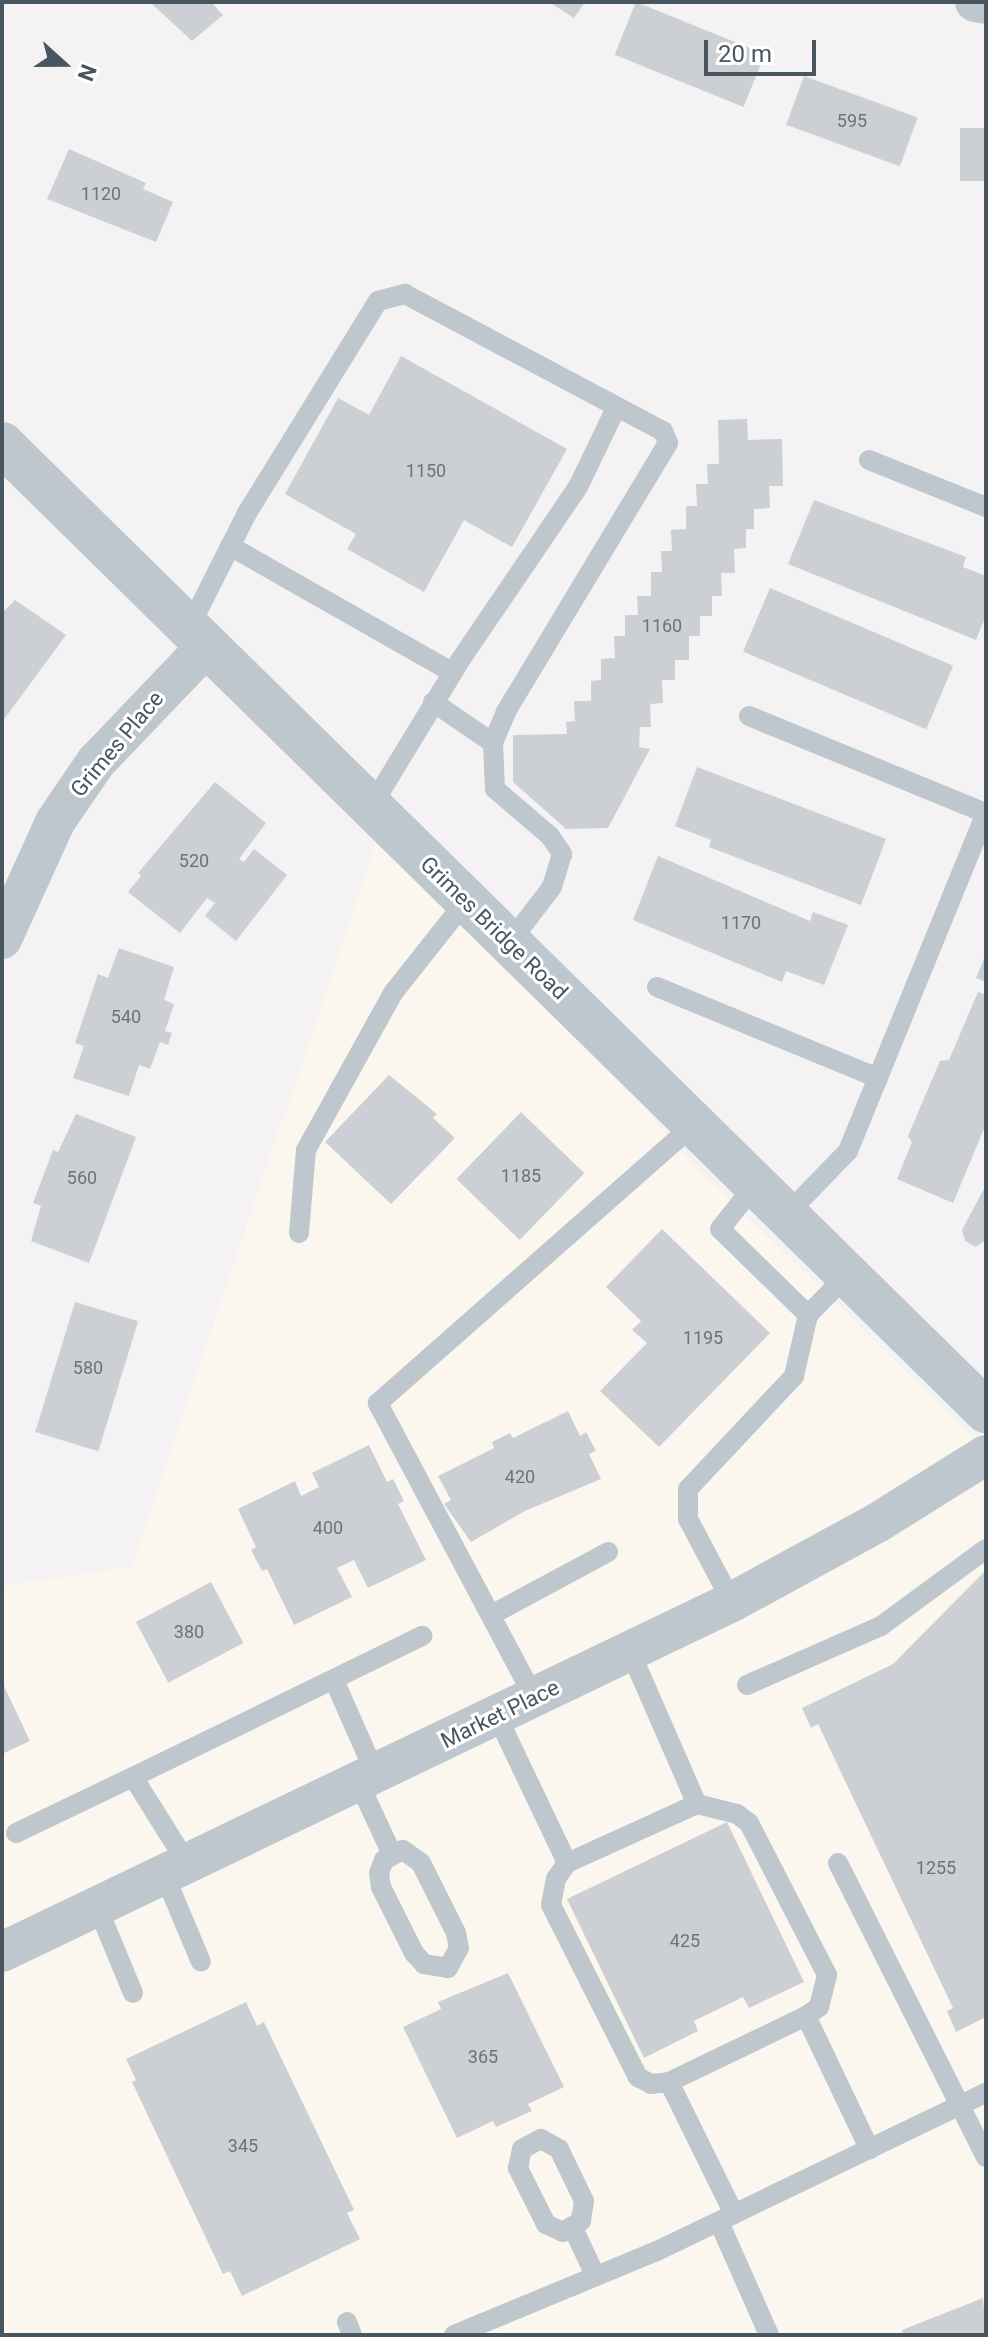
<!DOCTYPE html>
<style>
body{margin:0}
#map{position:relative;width:988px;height:2337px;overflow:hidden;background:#f4f2f2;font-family:Roboto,sans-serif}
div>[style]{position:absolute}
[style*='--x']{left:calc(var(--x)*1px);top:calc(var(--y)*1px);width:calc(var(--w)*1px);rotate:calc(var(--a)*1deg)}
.commercial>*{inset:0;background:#fcf7ee}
.building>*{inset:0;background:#cccfd4;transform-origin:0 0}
.service>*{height:20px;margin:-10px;padding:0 10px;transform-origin:10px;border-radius:10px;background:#bec7ce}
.minor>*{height:40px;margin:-20px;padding:0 20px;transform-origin:20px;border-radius:20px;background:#bec7ce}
.tertiary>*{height:44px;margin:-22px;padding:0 22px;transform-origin:22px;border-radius:22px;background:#bec7ce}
span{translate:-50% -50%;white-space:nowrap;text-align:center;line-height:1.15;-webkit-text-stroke:6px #fff;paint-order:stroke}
.number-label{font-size:18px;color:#6a747c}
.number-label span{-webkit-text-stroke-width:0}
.street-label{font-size:22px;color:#4a565f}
.frame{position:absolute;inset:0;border:4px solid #4a565f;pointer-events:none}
.north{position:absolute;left:24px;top:24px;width:80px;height:80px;-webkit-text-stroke:6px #fff;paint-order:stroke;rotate:111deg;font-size:22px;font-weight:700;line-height:32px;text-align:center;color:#4a565f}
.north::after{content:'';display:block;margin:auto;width:28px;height:36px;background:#4a565f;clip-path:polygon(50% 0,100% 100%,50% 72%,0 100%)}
.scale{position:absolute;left:704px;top:40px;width:112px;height:36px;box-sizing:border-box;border:4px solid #4a565f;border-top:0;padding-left:10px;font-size:24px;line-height:28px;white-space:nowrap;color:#4a565f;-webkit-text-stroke:6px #fff;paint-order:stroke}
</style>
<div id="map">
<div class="commercial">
<div style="clip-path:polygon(376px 843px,635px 1096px,689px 1161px,986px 1449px,986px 2335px,2px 2335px,2px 1586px,132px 1567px)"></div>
</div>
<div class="building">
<div style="clip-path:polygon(150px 2px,211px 2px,223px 15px,192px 41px)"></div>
<div style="clip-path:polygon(549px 2px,585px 2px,574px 18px)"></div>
<div style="left:636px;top:2px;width:139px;height:57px;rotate:22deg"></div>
<div style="left:804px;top:76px;width:121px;height:52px;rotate:20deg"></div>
<div style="left:986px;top:128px;width:53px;height:26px;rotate:90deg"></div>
<div style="clip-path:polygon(69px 149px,146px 183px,143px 189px,173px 202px,156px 242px,47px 199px)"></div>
<div style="clip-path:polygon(401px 356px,567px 449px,512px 547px,464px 520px,424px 592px,347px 549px,356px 534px,285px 494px,338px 398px,369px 415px)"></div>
<div style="clip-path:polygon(747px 419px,748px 440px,782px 439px,783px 486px,769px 486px,770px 508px,754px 509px,754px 529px,746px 529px,746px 548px,734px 549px,735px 573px,721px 573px,722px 596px,712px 596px,712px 616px,700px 616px,700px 636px,689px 636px,689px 660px,675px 660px,675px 680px,662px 680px,663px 703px,650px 704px,651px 727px,640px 727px,639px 747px,650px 749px,608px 828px,566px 829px,513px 782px,513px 735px,567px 734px,566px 722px,575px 721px,574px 701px,591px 701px,591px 681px,601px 680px,601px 659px,615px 658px,614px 636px,625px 636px,625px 615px,638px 615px,637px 596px,651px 596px,651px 572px,662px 572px,661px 551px,672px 551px,671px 530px,686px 529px,686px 506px,697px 506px,696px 484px,708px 484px,707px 464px,719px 464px,718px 420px)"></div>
<div style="clip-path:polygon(814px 500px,966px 557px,963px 567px,986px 576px,986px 615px,976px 640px,788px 564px)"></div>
<div style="left:770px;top:588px;width:199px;height:69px;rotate:23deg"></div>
<div style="clip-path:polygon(15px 600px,66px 635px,2px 722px,2px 613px)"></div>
<div style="clip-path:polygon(697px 767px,886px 839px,861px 905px,709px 847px,711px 840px,675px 826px)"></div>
<div style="clip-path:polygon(215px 782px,266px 823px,239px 859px,244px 862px,254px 849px,287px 875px,236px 941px,205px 916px,215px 903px,207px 898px,180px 933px,128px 892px,141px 876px,138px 873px)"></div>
<div style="clip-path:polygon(658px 856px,810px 921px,813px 912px,848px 925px,824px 985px,786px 971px,782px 982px,633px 920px)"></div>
<div style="clip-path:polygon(119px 948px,174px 967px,164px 1000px,174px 1004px,165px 1031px,172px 1033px,168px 1045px,160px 1042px,150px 1069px,139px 1065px,129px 1096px,73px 1078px,84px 1046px,75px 1043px,98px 974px,108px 978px)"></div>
<div style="clip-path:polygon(986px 954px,986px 982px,976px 978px)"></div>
<div style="clip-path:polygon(978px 992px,986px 995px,986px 1124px,953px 1203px,897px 1179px,912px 1142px,908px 1136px,940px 1061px,949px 1060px)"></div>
<div style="clip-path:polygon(389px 1075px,437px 1114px,433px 1118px,455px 1138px,391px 1204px,325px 1142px)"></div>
<div style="left:521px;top:1112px;width:88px;height:93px;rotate:44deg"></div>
<div style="clip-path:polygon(76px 1114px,136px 1137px,89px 1263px,31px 1241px,41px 1206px,33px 1203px,53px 1150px,58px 1152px)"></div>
<div style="clip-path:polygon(986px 1185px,986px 1240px,976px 1247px,965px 1241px,962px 1230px)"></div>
<div style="clip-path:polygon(662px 1229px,770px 1333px,659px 1447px,600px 1391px,647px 1343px,632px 1330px,641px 1321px,606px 1287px)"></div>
<div style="left:75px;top:1302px;width:66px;height:136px;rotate:17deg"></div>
<div style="clip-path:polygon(568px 1411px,580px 1436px,586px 1432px,596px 1451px,589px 1454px,601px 1479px,525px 1511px,471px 1542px,444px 1504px,451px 1500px,438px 1476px,494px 1448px,492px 1442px,510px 1433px,513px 1438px)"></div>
<div style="clip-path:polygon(369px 1445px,387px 1482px,393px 1479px,404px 1501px,398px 1504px,426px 1560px,368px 1588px,354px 1560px,337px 1568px,352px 1597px,294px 1625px,267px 1569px,262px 1571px,251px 1550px,256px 1547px,238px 1509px,295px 1481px,301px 1496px,319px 1487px,312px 1473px)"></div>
<div style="clip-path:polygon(986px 1570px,986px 2017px,956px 2032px,947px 2011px,953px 2008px,818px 1724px,811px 1728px,802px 1708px,893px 1664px)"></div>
<div style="left:211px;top:1582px;width:69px;height:85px;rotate:62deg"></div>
<div style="clip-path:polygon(4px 1686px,30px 1741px,2px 1754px,2px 1687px)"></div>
<div style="clip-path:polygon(727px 1822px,804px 1982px,749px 2008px,743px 1997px,694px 2021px,698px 2031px,644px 2058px,567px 1899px)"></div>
<div style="clip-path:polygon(508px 1973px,564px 2087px,528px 2104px,532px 2111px,496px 2127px,493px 2121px,457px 2138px,403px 2027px,441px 2009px,438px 2002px)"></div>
<div style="clip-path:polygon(246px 2002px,257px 2026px,264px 2022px,354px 2210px,347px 2213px,360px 2239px,242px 2296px,230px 2271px,223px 2274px,132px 2082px,136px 2080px,126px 2059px)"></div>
<div style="clip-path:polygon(983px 2298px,986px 2335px,903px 2335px,902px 2330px)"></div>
</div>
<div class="service">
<div style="--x:869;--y:460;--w:126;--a:21.9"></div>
<div style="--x:230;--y:546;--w:255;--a:29.6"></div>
<div style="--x:189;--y:628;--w:129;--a:-63.2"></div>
<div style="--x:247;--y:513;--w:249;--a:-58.3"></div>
<div style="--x:378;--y:301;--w:28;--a:-15"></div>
<div style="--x:405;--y:294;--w:292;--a:28"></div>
<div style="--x:663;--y:431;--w:13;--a:67"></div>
<div style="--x:668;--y:443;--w:314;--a:121.1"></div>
<div style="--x:506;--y:712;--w:34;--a:113"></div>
<div style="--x:493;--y:743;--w:46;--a:87.5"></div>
<div style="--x:495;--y:789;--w:72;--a:40.5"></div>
<div style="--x:550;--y:836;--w:22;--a:56"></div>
<div style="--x:562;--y:854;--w:34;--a:107"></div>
<div style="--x:552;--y:887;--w:71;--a:127.5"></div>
<div style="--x:433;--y:702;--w:73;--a:34.3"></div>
<div style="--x:749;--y:716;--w:256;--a:22.3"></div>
<div style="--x:371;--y:807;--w:173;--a:-58.7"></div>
<div style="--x:461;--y:659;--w:208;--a:-55.8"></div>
<div style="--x:578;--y:487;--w:88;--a:-64.3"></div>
<div style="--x:657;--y:987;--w:239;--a:22.4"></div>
<div style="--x:755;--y:1185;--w:56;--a:128.5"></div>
<div style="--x:720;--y:1229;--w:123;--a:44.3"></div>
<div style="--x:808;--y:1315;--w:56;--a:-45.7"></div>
<div style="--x:786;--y:1215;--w:89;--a:-45.9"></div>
<div style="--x:848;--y:1151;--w:365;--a:-67.8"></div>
<div style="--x:299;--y:1233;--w:83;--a:-85.2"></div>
<div style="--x:306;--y:1150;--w:179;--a:-61"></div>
<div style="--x:393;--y:993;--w:117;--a:-51.6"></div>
<div style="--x:732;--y:1602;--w:94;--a:-117.9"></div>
<div style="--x:688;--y:1519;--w:30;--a:-90"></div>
<div style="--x:688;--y:1489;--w:155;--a:-46.8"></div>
<div style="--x:794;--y:1376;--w:63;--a:-77.1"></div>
<div style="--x:491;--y:1615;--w:133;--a:-28.3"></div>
<div style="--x:630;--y:1651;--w:167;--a:66.4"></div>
<div style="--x:697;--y:1804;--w:41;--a:14"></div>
<div style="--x:737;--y:1814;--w:15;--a:37"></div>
<div style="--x:749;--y:1823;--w:171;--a:62.8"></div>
<div style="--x:827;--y:1975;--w:33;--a:104"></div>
<div style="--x:819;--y:2007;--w:16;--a:145"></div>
<div style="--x:806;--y:2016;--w:148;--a:64.5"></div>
<div style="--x:334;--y:1680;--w:102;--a:66.2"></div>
<div style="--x:747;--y:1685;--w:146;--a:-23.8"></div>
<div style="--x:881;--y:1626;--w:130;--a:-36.3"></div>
<div style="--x:534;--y:1697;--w:333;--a:-118"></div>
<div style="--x:378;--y:1403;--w:422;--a:-41.4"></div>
<div style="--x:497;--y:1716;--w:163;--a:64.5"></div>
<div style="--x:567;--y:1863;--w:143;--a:-24.4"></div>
<div style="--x:133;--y:1777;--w:322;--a:-26"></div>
<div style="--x:358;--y:1781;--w:78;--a:65.1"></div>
<div style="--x:16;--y:1833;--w:130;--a:-25.6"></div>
<div style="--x:133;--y:1777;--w:102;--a:57.9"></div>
<div style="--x:403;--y:1850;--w:22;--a:36"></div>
<div style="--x:421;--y:1863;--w:78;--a:63.4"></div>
<div style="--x:456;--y:1933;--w:15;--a:79"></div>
<div style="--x:459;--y:1948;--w:23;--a:119"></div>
<div style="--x:448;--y:1968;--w:24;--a:-171"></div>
<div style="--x:424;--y:1964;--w:15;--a:-132"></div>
<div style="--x:414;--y:1953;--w:74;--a:-116.6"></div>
<div style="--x:381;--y:1887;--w:14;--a:-98"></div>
<div style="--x:379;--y:1873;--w:14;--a:-69"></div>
<div style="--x:384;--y:1860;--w:21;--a:-28"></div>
<div style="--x:567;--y:1863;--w:19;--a:125"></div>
<div style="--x:556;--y:1879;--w:26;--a:101"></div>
<div style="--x:551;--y:1905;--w:193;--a:63.2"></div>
<div style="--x:638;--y:2077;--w:15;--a:28"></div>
<div style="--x:651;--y:2084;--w:18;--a:-6"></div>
<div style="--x:838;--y:1863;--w:329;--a:63.3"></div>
<div style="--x:164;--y:1874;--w:95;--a:67.2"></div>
<div style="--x:97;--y:1906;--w:94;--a:67.5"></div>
<div style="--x:541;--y:2139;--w:21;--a:29"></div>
<div style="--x:559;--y:2149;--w:58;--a:64.3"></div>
<div style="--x:584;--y:2201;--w:20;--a:99"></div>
<div style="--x:581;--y:2221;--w:21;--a:149"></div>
<div style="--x:563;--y:2232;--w:19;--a:-155"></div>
<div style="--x:546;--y:2224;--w:63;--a:-116.6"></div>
<div style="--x:518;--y:2168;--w:19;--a:-78"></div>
<div style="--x:522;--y:2149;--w:21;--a:-28"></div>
<div style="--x:734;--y:2214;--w:147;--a:-116.2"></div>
<div style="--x:669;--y:2082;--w:152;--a:-25.7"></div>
<div style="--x:719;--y:2222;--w:124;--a:66.1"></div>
<div style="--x:573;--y:2228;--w:52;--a:64.9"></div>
<div style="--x:347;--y:2322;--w:14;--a:69"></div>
<div style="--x:454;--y:2335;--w:220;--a:-22.5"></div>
<div style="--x:657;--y:2251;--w:365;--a:-25.7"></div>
</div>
<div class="minor">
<div style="--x:975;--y:2;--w:11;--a:10"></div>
<div style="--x:2;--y:939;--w:128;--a:-65.6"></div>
<div style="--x:55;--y:822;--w:73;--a:-55.7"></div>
<div style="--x:96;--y:762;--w:161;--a:-46.3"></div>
<div style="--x:2;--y:1952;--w:810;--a:-25.62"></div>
<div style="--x:732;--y:1602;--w:165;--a:-28.6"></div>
<div style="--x:877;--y:1523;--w:128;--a:-32"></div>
</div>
<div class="tertiary">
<div style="--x:2;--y:444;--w:1380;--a:44.5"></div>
</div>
<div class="number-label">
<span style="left:852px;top:121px">595</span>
<span style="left:101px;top:194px">1120</span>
<span style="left:426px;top:471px">1150</span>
<span style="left:662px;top:626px">1160</span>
<span style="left:194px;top:861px">520</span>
<span style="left:741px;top:923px">1170</span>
<span style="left:126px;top:1017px">540</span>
<span style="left:521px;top:1176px">1185</span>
<span style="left:82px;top:1178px">560</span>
<span style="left:703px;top:1338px">1195</span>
<span style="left:88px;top:1368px">580</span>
<span style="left:520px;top:1477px">420</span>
<span style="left:328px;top:1528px">400</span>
<span style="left:189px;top:1632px">380</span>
<span style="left:936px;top:1868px">1255</span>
<span style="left:685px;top:1941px">425</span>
<span style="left:483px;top:2057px">365</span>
<span style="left:243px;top:2146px">345</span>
</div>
<div class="street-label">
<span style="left:117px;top:744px;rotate:-50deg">Grimes Place</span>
<span style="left:494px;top:928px;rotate:44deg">Grimes Bridge Road</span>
<span style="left:500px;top:1714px;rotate:-26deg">Market Place</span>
</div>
<div class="frame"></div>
<div class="north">N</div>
<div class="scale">20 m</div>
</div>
